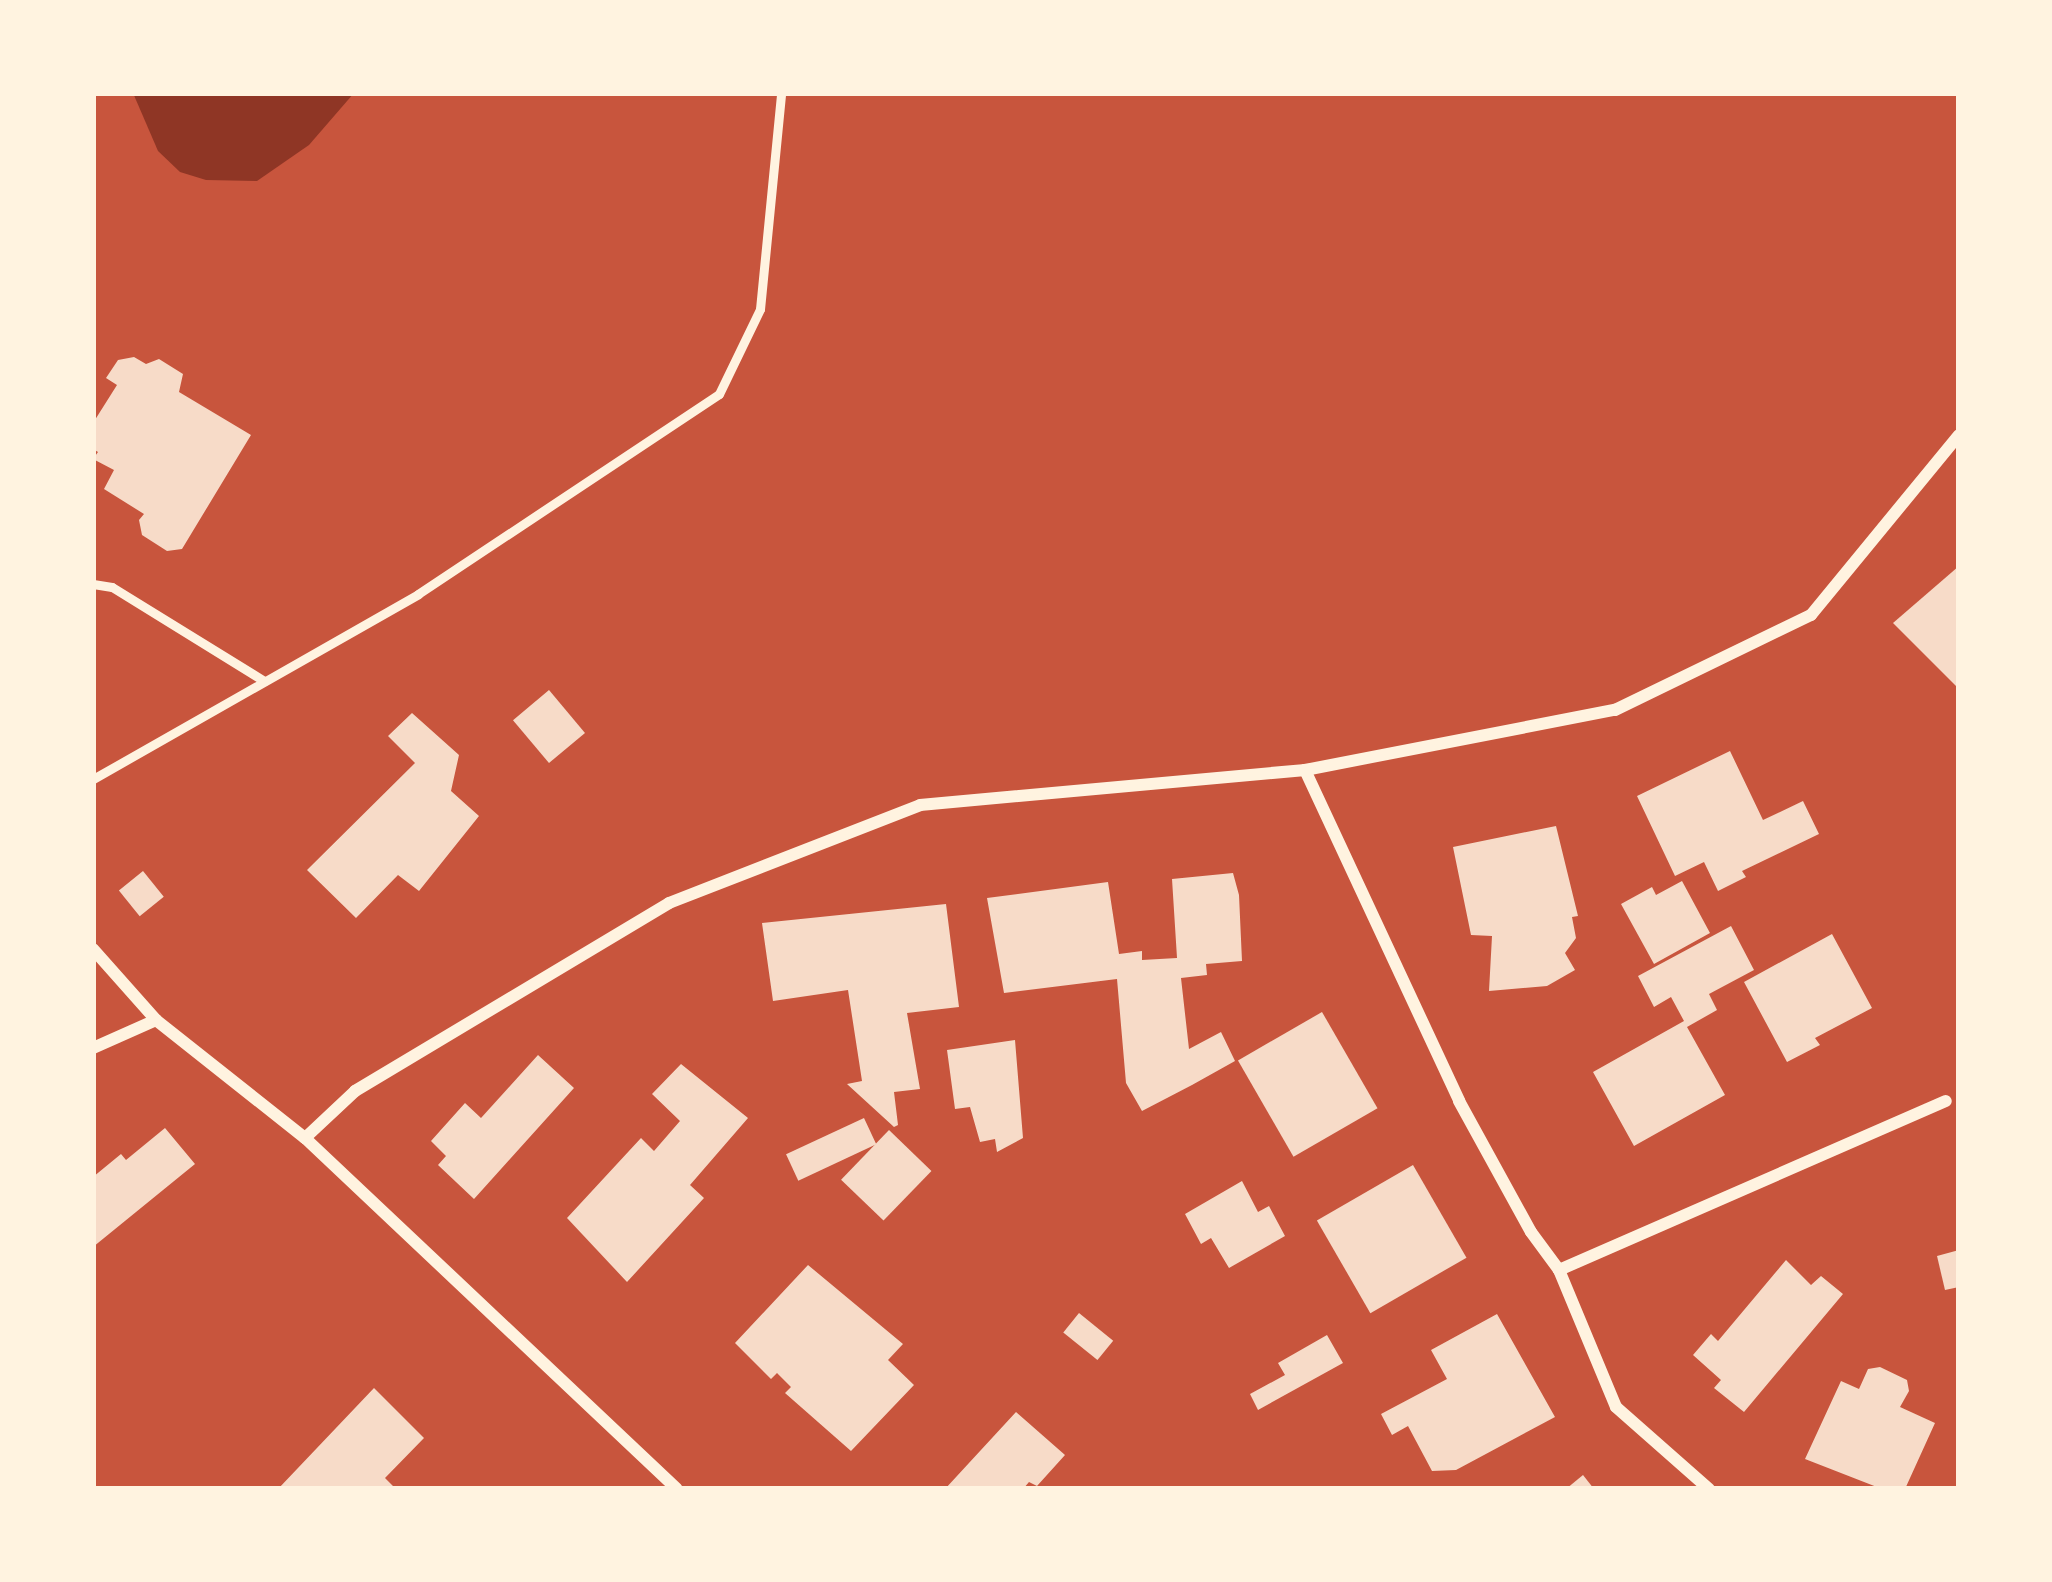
<!DOCTYPE html>
<style>
body{margin:0}
#map{position:relative;width:2052px;height:1582px;overflow:hidden;background:#c8553d;font-family:Lato,sans-serif}
div>[style]{position:absolute}
[style*='--x']{left:calc(var(--x)*1px);top:calc(var(--y)*1px);width:calc(var(--w)*1px);rotate:calc(var(--a)*1deg)}
.water>*{inset:0;background:#8f3625}
.building>*{inset:0;background:#f7dbc8;transform-origin:0 0}
.service>*{height:9px;margin:-4.5px;padding:0 4.5px;transform-origin:4.5px;border-radius:4.5px;background:#fff3e0}
.minor>*{height:12px;margin:-6px;padding:0 6px;transform-origin:6px;border-radius:6px;background:#fff3e0}
span{translate:-50% -50%;white-space:nowrap;text-align:center;line-height:1.15;-webkit-text-stroke:10px #fff3e0;paint-order:stroke}
.frame{position:absolute;inset:0;border:96px solid #fff3e0;pointer-events:none}
</style>
<div id="map">
<div class="water">
<div style="clip-path:polygon(133px 93px,354px 93px,309px 145px,257px 181px,206px 180px,180px 172px,158px 151px)"></div>
</div>
<div class="building">
<div style="clip-path:polygon(134px 357px,146px 364px,159px 359px,183px 374px,179px 392px,251px 435px,182px 549px,167px 551px,142px 535px,139px 520px,144px 514px,104px 489px,114px 470px,93px 459px,98px 452px,93px 449px,93px 423px,117px 385px,106px 378px,118px 360px)"></div>
<div style="clip-path:polygon(1959px 566px,1959px 689px,1893px 623px)"></div>
<div style="left:549px;top:690px;width:56px;height:47px;rotate:50deg"></div>
<div style="clip-path:polygon(412px 713px,459px 755px,451px 791px,479px 816px,419px 891px,398px 875px,356px 918px,307px 870px,415px 763px,388px 736px)"></div>
<div style="clip-path:polygon(1730px 751px,1763px 820px,1803px 801px,1819px 834px,1742px 871px,1746px 877px,1718px 891px,1704px 862px,1675px 876px,1637px 796px)"></div>
<div style="clip-path:polygon(1556px 826px,1578px 916px,1572px 917px,1576px 938px,1565px 953px,1575px 970px,1547px 986px,1489px 991px,1492px 936px,1471px 935px,1453px 847px)"></div>
<div style="left:143px;top:871px;width:33px;height:31px;rotate:51deg"></div>
<div style="clip-path:polygon(1233px 873px,1239px 895px,1242px 961px,1206px 964px,1207px 975px,1181px 978px,1189px 1049px,1221px 1032px,1235px 1061px,1192px 1085px,1142px 1111px,1126px 1083px,1117px 979px,1004px 993px,987px 898px,1108px 882px,1119px 954px,1142px 951px,1142px 960px,1177px 958px,1172px 879px)"></div>
<div style="clip-path:polygon(1682px 881px,1710px 933px,1654px 964px,1621px 904px,1652px 887px,1656px 895px)"></div>
<div style="clip-path:polygon(946px 904px,959px 1007px,907px 1013px,920px 1089px,894px 1092px,898px 1125px,894px 1127px,847px 1084px,862px 1081px,848px 990px,773px 1001px,762px 923px)"></div>
<div style="clip-path:polygon(1731px 926px,1754px 970px,1709px 994px,1717px 1010px,1687px 1027px,1725px 1095px,1634px 1146px,1593px 1072px,1684px 1021px,1671px 997px,1654px 1007px,1638px 976px)"></div>
<div style="clip-path:polygon(1832px 934px,1872px 1008px,1815px 1038px,1820px 1045px,1787px 1062px,1744px 982px)"></div>
<div style="left:1322px;top:1012px;width:111px;height:97px;rotate:60deg"></div>
<div style="clip-path:polygon(1015px 1040px,1023px 1138px,997px 1152px,995px 1139px,980px 1142px,970px 1107px,955px 1109px,947px 1050px)"></div>
<div style="clip-path:polygon(538px 1055px,574px 1088px,474px 1199px,438px 1165px,446px 1156px,431px 1141px,465px 1103px,481px 1118px)"></div>
<div style="clip-path:polygon(681px 1064px,748px 1118px,690px 1185px,704px 1198px,627px 1282px,567px 1218px,641px 1138px,654px 1151px,680px 1121px,652px 1094px)"></div>
<div style="left:864px;top:1118px;width:29px;height:86px;rotate:65deg"></div>
<div style="clip-path:polygon(165px 1128px,195px 1164px,93px 1247px,93px 1177px,121px 1154px,126px 1160px)"></div>
<div style="left:889px;top:1130px;width:59px;height:69px;rotate:44deg"></div>
<div style="left:1413px;top:1165px;width:107px;height:111px;rotate:60deg"></div>
<div style="clip-path:polygon(1242px 1181px,1258px 1212px,1269px 1206px,1285px 1236px,1229px 1268px,1211px 1238px,1201px 1244px,1185px 1214px)"></div>
<div style="clip-path:polygon(1959px 1250px,1959px 1287px,1945px 1290px,1937px 1256px)"></div>
<div style="clip-path:polygon(1786px 1260px,1811px 1285px,1821px 1276px,1843px 1294px,1744px 1412px,1714px 1388px,1721px 1380px,1693px 1355px,1711px 1334px,1718px 1341px)"></div>
<div style="clip-path:polygon(808px 1265px,903px 1344px,888px 1360px,914px 1385px,851px 1451px,785px 1393px,791px 1387px,777px 1373px,771px 1379px,735px 1343px)"></div>
<div style="left:1079px;top:1313px;width:44px;height:25px;rotate:39deg"></div>
<div style="clip-path:polygon(1497px 1314px,1555px 1417px,1456px 1470px,1432px 1471px,1408px 1426px,1392px 1435px,1381px 1414px,1447px 1379px,1431px 1350px)"></div>
<div style="clip-path:polygon(1327px 1335px,1343px 1363px,1258px 1410px,1250px 1394px,1285px 1375px,1278px 1363px)"></div>
<div style="clip-path:polygon(1880px 1367px,1907px 1380px,1909px 1391px,1900px 1407px,1935px 1423px,1905px 1489px,1882px 1489px,1805px 1459px,1841px 1381px,1859px 1389px,1868px 1369px)"></div>
<div style="clip-path:polygon(374px 1388px,424px 1438px,385px 1478px,396px 1489px,278px 1489px)"></div>
<div style="clip-path:polygon(1016px 1412px,1065px 1455px,1037px 1486px,1029px 1482px,1023px 1489px,945px 1489px)"></div>
<div style="clip-path:polygon(1583px 1475px,1594px 1489px,1566px 1489px)"></div>
</div>
<div class="service">
<div style="--x:93;--y:584;--w:19;--a:9"></div>
<div style="--x:112;--y:587;--w:179;--a:31.7"></div>
<div style="--x:93;--y:779;--w:374;--a:-29.6"></div>
<div style="--x:418;--y:594;--w:361;--a:-33.6"></div>
<div style="--x:719;--y:394;--w:94;--a:-64.2"></div>
<div style="--x:760;--y:309;--w:217;--a:-84.4"></div>
</div>
<div class="minor">
<div style="--x:1305;--y:770;--w:365;--a:65"></div>
<div style="--x:1459;--y:1101;--w:149;--a:61.2"></div>
<div style="--x:1531;--y:1232;--w:47;--a:53.6"></div>
<div style="--x:1559;--y:1270;--w:148;--a:67.4"></div>
<div style="--x:1616;--y:1407;--w:124;--a:41.4"></div>
<div style="--x:93;--y:949;--w:95;--a:48.4"></div>
<div style="--x:156;--y:1020;--w:190;--a:38.4"></div>
<div style="--x:305;--y:1138;--w:511;--a:43.34"></div>
<div style="--x:93;--y:1048;--w:69;--a:-24"></div>
<div style="--x:305;--y:1138;--w:69;--a:-43.2"></div>
<div style="--x:355;--y:1091;--w:366;--a:-30.9"></div>
<div style="--x:669;--y:903;--w:269;--a:-21.3"></div>
<div style="--x:920;--y:805;--w:387;--a:-5.2"></div>
<div style="--x:1305;--y:770;--w:316;--a:-11"></div>
<div style="--x:1615;--y:710;--w:218;--a:-25.9"></div>
<div style="--x:1811;--y:615;--w:233;--a:-50.6"></div>
<div style="--x:1559;--y:1270;--w:422;--a:-23.6"></div>
</div>
<div class="frame"></div>
</div>
